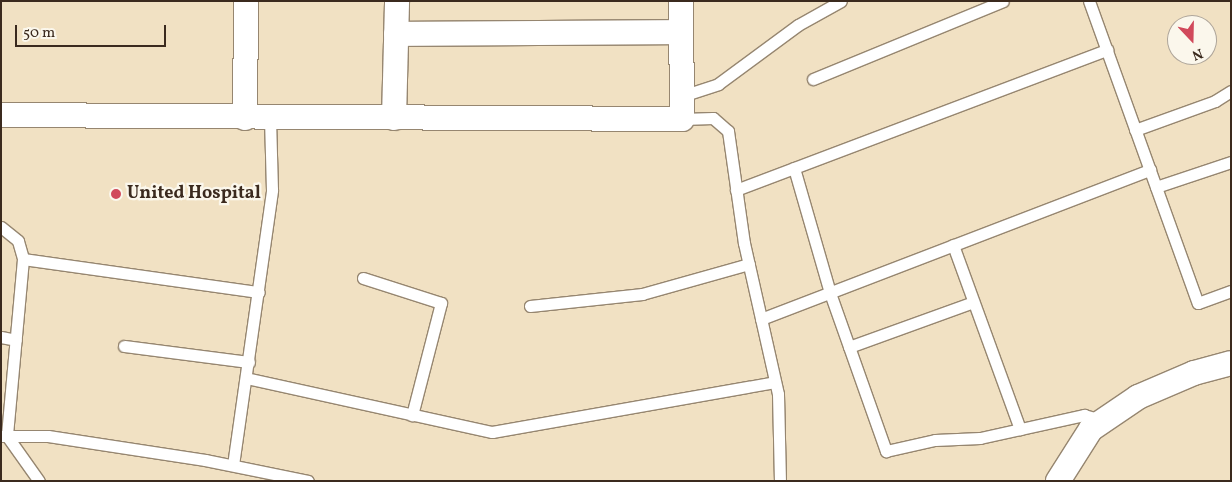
<!DOCTYPE html>
<style>
body{margin:0}
#map{position:relative;width:1232px;height:482px;overflow:hidden;background:#f1e1c3;font-family:Vollkorn,serif}
div>[style]{position:absolute}
[style*='--x']{left:calc(var(--x)*1px);top:calc(var(--y)*1px);width:calc(var(--w)*1px);rotate:calc(var(--a)*1deg)}
.roads{filter:drop-shadow(1px 0 #968670) drop-shadow(-1px 0 #968670) drop-shadow(0 1px #968670) drop-shadow(0 -1px #968670)}
.service>*{height:11px;margin:-5.5px;padding:0 5.5px;transform-origin:5.5px;border-radius:5.5px;background:#fff}
.minor>*{height:24px;margin:-12px;padding:0 12px;transform-origin:12px;border-radius:12px;background:#fff}
.dots>*{width:14px;height:14px;translate:-50% -50%;box-sizing:border-box;border:2px solid #fbf7ec;border-radius:50%}
span{translate:-50% -50%;white-space:nowrap;text-align:center;line-height:1.15;-webkit-text-stroke:4.5px #fbf7ec;paint-order:stroke}
.poi-label{font-size:18px;color:#3b2a1e;font-weight:700}
.left{translate:0 -50%;text-align:left}
.frame{position:absolute;inset:0;border:2px solid #3b2a1e;pointer-events:none}
.north{position:absolute;left:1167px;top:15px;width:50px;height:50px;box-sizing:border-box;background:#fbf7ec;border:1px solid #aea59a;border-radius:50%;rotate:159deg;font-size:14px;font-weight:700;line-height:20px;text-align:center;color:#3b2a1e}
.north::after{content:'';display:block;margin:auto;width:18px;height:22px;background:#d1495b;clip-path:polygon(50% 0,100% 100%,50% 72%,0 100%)}
.scale{position:absolute;left:15px;top:25px;width:151px;height:22px;box-sizing:border-box;border:2px solid #3b2a1e;border-top:0;padding-left:6px;font-size:15px;line-height:18px;white-space:nowrap;color:#3b2a1e;-webkit-text-stroke:4px #fbf7ec;paint-order:stroke}
</style>
<div id="map">
<div class="roads">
<div class="service">
<div style="--x:1089;--y:1;--w:321;--a:70.2"></div>
<div style="--x:1198;--y:303;--w:35;--a:-20"></div>
<div style="--x:813;--y:79;--w:205;--a:-22.3"></div>
<div style="--x:682;--y:96;--w:38;--a:-18"></div>
<div style="--x:718;--y:84;--w:99;--a:-36.4"></div>
<div style="--x:798;--y:25;--w:49;--a:-29.2"></div>
<div style="--x:682;--y:119;--w:31;--a:-2"></div>
<div style="--x:713;--y:118;--w:20;--a:41"></div>
<div style="--x:728;--y:131;--w:113;--a:81.9"></div>
<div style="--x:744;--y:243;--w:155;--a:77.3"></div>
<div style="--x:778;--y:394;--w:87;--a:88.7"></div>
<div style="--x:1135;--y:130;--w:85;--a:-19.9"></div>
<div style="--x:1215;--y:101;--w:19;--a:-32"></div>
<div style="--x:794;--y:168;--w:130;--a:73.9"></div>
<div style="--x:830;--y:293;--w:168;--a:70.5"></div>
<div style="--x:886;--y:451;--w:50;--a:-12.7"></div>
<div style="--x:935;--y:440;--w:45;--a:-2.5"></div>
<div style="--x:980;--y:438;--w:107;--a:-12.5"></div>
<div style="--x:1084;--y:415;--w:19;--a:16"></div>
<div style="--x:1156;--y:187;--w:79;--a:-18.4"></div>
<div style="--x:736;--y:190;--w:397;--a:-20.7"></div>
<div style="--x:1;--y:227;--w:22;--a:39"></div>
<div style="--x:18;--y:241;--w:19;--a:74"></div>
<div style="--x:23;--y:259;--w:178;--a:95.2"></div>
<div style="--x:7;--y:436;--w:55;--a:54.6"></div>
<div style="--x:953;--y:245;--w:196;--a:70"></div>
<div style="--x:23;--y:259;--w:238;--a:8"></div>
<div style="--x:363;--y:278;--w:82;--a:17.8"></div>
<div style="--x:441;--y:303;--w:116;--a:104.5"></div>
<div style="--x:530;--y:306;--w:113;--a:-6.1"></div>
<div style="--x:642;--y:294;--w:111;--a:-15.7"></div>
<div style="--x:761;--y:319;--w:417;--a:-21"></div>
<div style="--x:1;--y:337;--w:15;--a:11"></div>
<div style="--x:124;--y:346;--w:126;--a:7.3"></div>
<div style="--x:849;--y:347;--w:132;--a:-19.9"></div>
<div style="--x:246;--y:378;--w:252;--a:12.4"></div>
<div style="--x:492;--y:432;--w:287;--a:-10"></div>
<div style="--x:1;--y:436;--w:47;--a:0"></div>
<div style="--x:48;--y:436;--w:159;--a:8.7"></div>
<div style="--x:205;--y:460;--w:105;--a:11.5"></div>
<div style="--x:233;--y:465;--w:278;--a:-81.9"></div>
<div style="--x:272;--y:190;--w:72;--a:-91.6"></div>
</div>
<div class="minor">
<div style="--x:396;--y:34;--w:285;--a:-0.4"></div>
<div style="--x:1;--y:115;--w:681;--a:0.34"></div>
<div style="--x:682;--y:119;--w:118;--a:-90.5"></div>
<div style="--x:245;--y:118;--w:117;--a:-89.5"></div>
<div style="--x:394;--y:118;--w:117;--a:-88.5"></div>
<div style="--x:1058;--y:481;--w:62;--a:-57.6"></div>
<div style="--x:1091;--y:429;--w:57;--a:-34.2"></div>
<div style="--x:1138;--y:397;--w:61;--a:-23.2"></div>
<div style="--x:1194;--y:373;--w:38;--a:-15"></div>
</div>
</div>
<div class="dots">
<div style="left:116px;top:194px;background:#d1495b"></div>
</div>
<div class="poi-label">
<span class="left" style="left:127px;top:194px">United Hospital</span>
</div>
<div class="frame"></div>
<div class="north">N</div>
<div class="scale">50 m</div>
</div>
